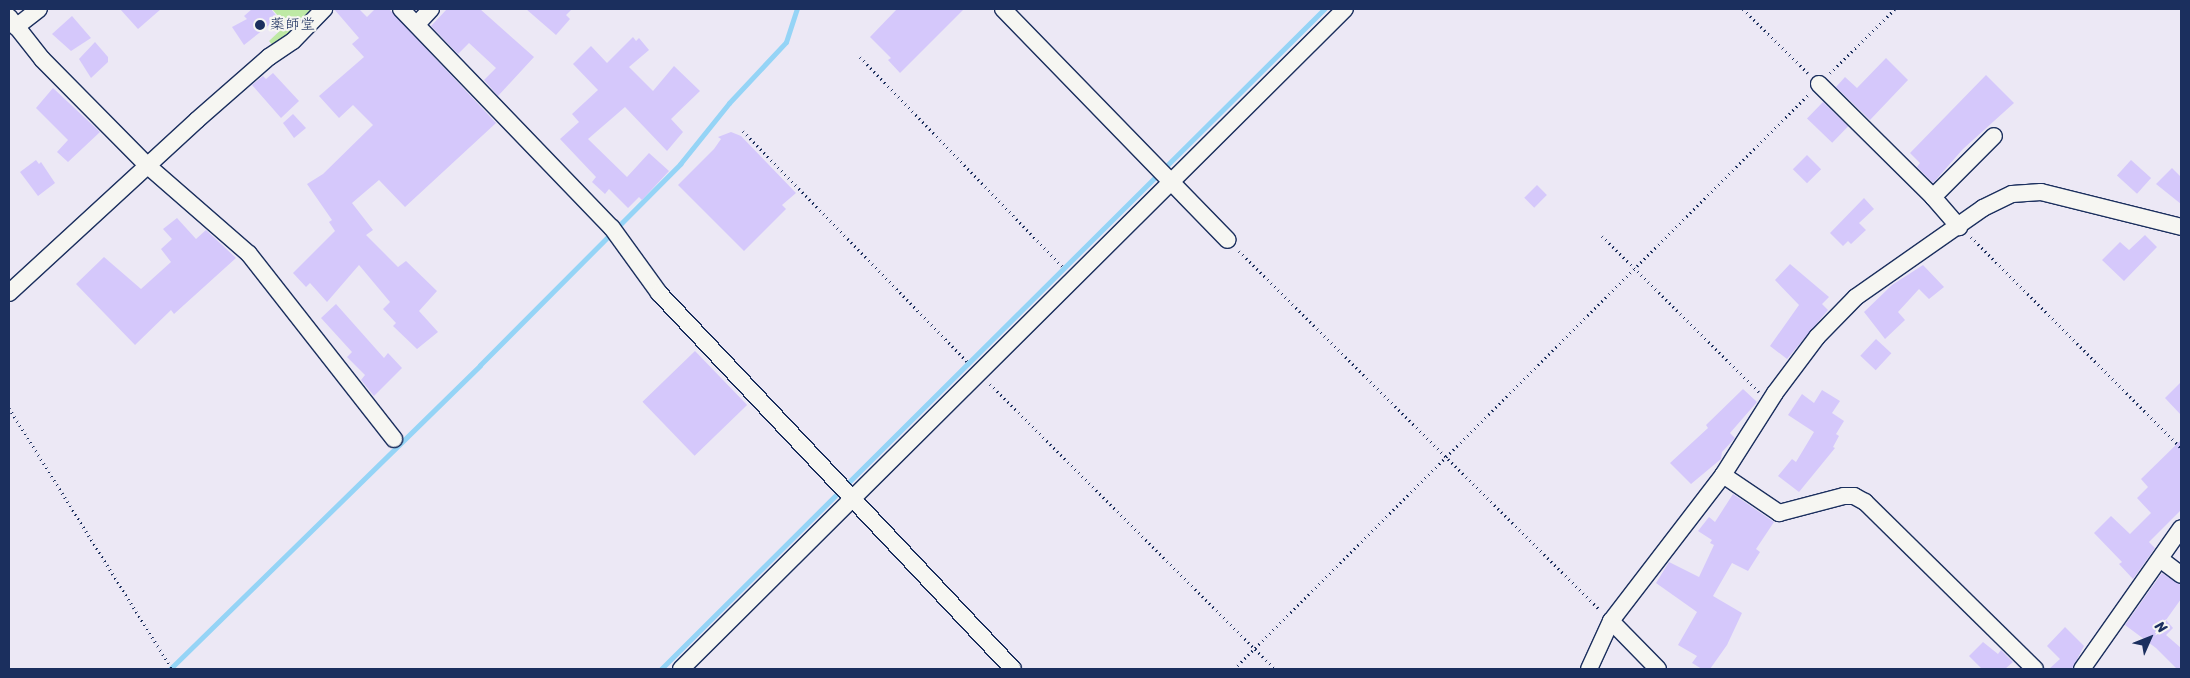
<!DOCTYPE html>
<meta charset="utf-8">
<style>
body{margin:0}
#map{position:relative;width:2190px;height:678px;overflow:hidden;background:#ece8f5;font-family:Sriracha,"Klee One",sans-serif}
div>[style]{position:absolute}
[style*='--x']{left:calc(var(--x)*1px);top:calc(var(--y)*1px);width:calc(var(--w)*1px);rotate:calc(var(--a)*1deg)}
.green>*{inset:0;background:#bee9a5}
.stream>*{height:5px;margin:-2.5px;padding:0 2.5px;transform-origin:2.5px;border-radius:2.5px;background:#95d4f6}
.building>*{inset:0;background:#d5c8fb;transform-origin:0 0}
.path>*{height:3px;margin-top:-1.5px;transform-origin:0;background:repeating-linear-gradient(90deg,#1b2f5e 0 1px,transparent 0 5px)}
.roads{filter:drop-shadow(1px 0 #1b2f5e) drop-shadow(-1px 0 #1b2f5e) drop-shadow(0 1px #1b2f5e) drop-shadow(0 -1px #1b2f5e)}
.minor>*{height:16px;margin:-8px;padding:0 8px;transform-origin:8px;border-radius:8px;background:#f6f6f2}
.dots>*{width:14px;height:14px;translate:-50% -50%;box-sizing:border-box;border:2px solid #f6f6f2;border-radius:50%}
span{translate:-50% -50%;white-space:nowrap;text-align:center;line-height:1.15;-webkit-text-stroke:4.5px #f6f6f2;paint-order:stroke}
.poi-label{font-size:15px;color:#1b2f5e}
.left{translate:0 -50%;text-align:left}
.frame{position:absolute;inset:0;border:10px solid #1b2f5e;pointer-events:none}
.north{position:absolute;left:2125px;top:613px;width:50px;height:50px;-webkit-text-stroke:4px #f6f6f2;paint-order:stroke;rotate:46deg;font-size:14px;font-weight:700;line-height:20px;text-align:center;color:#1b2f5e}
.north::after{content:'';display:block;margin:auto;width:18px;height:22px;background:#1b2f5e;clip-path:polygon(50% 0,100% 100%,50% 72%,0 100%)}
</style>
<div id="map">
<div class="green">
<div style="clip-path:polygon(272px 9px,314px 9px,274px 47px,269px 41px,286px 25px)"></div>
</div>
<div class="stream">
<div style="--x:170;--y:669;--w:434;--a:-44.4"></div>
<div style="--x:480;--y:365;--w:284;--a:-45.1"></div>
<div style="--x:680;--y:164;--w:78;--a:-51.2"></div>
<div style="--x:729;--y:103;--w:83;--a:-46.9"></div>
<div style="--x:786;--y:42;--w:35;--a:-72"></div>
<div style="--x:661;--y:669;--w:936;--a:-44.87"></div>
</div>
<div class="building">
<div style="clip-path:polygon(120px 9px,161px 9px,138px 29px)"></div>
<div style="clip-path:polygon(252px 9px,271px 9px,278px 18px,244px 45px,232px 27px,247px 19px,244px 16px)"></div>
<div style="clip-path:polygon(334px 9px,359px 9px,367px 17px,375px 9px,389px 9px,496px 123px,405px 207px,379px 180px,352px 203px,373px 230px,366px 235px,398px 267px,406px 261px,437px 291px,419px 311px,438px 332px,417px 349px,393px 326px,396px 323px,383px 309px,390px 302px,359px 265px,327px 302px,310px 283px,306px 287px,293px 273px,335px 231px,329px 222px,332px 220px,307px 184px,323px 174px,373px 125px,353px 105px,339px 118px,319px 96px,364px 57px,352px 44px,359px 38px)"></div>
<div style="clip-path:polygon(447px 9px,480px 9px,534px 57px,498px 96px,484px 80px,496px 68px,469px 43px,458px 54px,431px 26px)"></div>
<div style="clip-path:polygon(526px 9px,572px 9px,566px 15px,570px 19px,556px 35px)"></div>
<div style="clip-path:polygon(897px 9px,964px 9px,900px 73px,888px 60px,891px 58px,870px 37px)"></div>
<div style="clip-path:polygon(72px 16px,91px 38px,71px 51px,52px 34px)"></div>
<div style="clip-path:polygon(633px 37px,636px 41px,639px 38px,649px 50px,629px 67px,653px 91px,674px 66px,700px 91px,671px 119px,683px 132px,667px 151px,625px 107px,588px 139px,627px 177px,649px 153px,669px 171px,642px 200px,639px 197px,628px 208px,609px 189px,605px 194px,592px 182px,596px 177px,560px 139px,579px 122px,572px 114px,598px 90px,573px 64px,591px 46px,607px 63px)"></div>
<div style="clip-path:polygon(95px 42px,108px 57px,108px 62px,91px 78px,79px 59px)"></div>
<div style="clip-path:polygon(1886px 58px,1908px 80px,1870px 120px,1836px 87px,1845px 77px,1857px 88px)"></div>
<div style="clip-path:polygon(273px 73px,299px 101px,281px 118px,252px 85px,263px 76px,266px 79px)"></div>
<div style="clip-path:polygon(1986px 75px,2014px 103px,1963px 149px,1933px 183px,1917px 167px,1920px 163px,1910px 153px)"></div>
<div style="clip-path:polygon(53px 88px,100px 132px,68px 162px,57px 152px,68px 140px,36px 108px)"></div>
<div style="left:1823px;top:102px;width:35px;height:23px;rotate:44deg"></div>
<div style="clip-path:polygon(293px 114px,306px 128px,294px 138px,283px 123px)"></div>
<div style="clip-path:polygon(731px 132px,741px 136px,796px 193px,782px 205px,786px 209px,744px 251px,678px 185px,714px 149px,721px 139px,718px 137px)"></div>
<div style="left:1807px;top:155px;width:20px;height:20px;rotate:45deg"></div>
<div style="clip-path:polygon(36px 160px,39px 164px,41px 162px,55px 183px,38px 196px,20px 172px)"></div>
<div style="left:2131px;top:160px;width:27px;height:21px;rotate:42deg"></div>
<div style="clip-path:polygon(2172px 168px,2181px 177px,2181px 204px,2156px 184px)"></div>
<div style="left:1537px;top:185px;width:14px;height:18px;rotate:45deg"></div>
<div style="clip-path:polygon(1864px 198px,1874px 209px,1859px 223px,1866px 230px,1851px 244px,1848px 241px,1843px 246px,1830px 233px)"></div>
<div style="clip-path:polygon(177px 218px,196px 239px,206px 230px,236px 258px,174px 314px,171px 310px,135px 345px,76px 284px,104px 257px,141px 289px,171px 262px,161px 249px,172px 239px,163px 229px)"></div>
<div style="clip-path:polygon(2145px 235px,2157px 247px,2124px 281px,2102px 260px,2120px 242px,2129px 250px)"></div>
<div style="clip-path:polygon(1790px 264px,1829px 297px,1822px 304px,1828px 310px,1787px 359px,1770px 346px,1799px 305px,1775px 280px)"></div>
<div style="clip-path:polygon(1923px 265px,1944px 287px,1929px 299px,1919px 289px,1898px 312px,1905px 320px,1885px 339px,1864px 312px,1892px 285px)"></div>
<div style="clip-path:polygon(336px 304px,384px 358px,388px 353px,402px 368px,374px 396px,361px 380px,365px 375px,347px 357px,352px 352px,321px 318px)"></div>
<div style="left:1876px;top:339px;width:21px;height:23px;rotate:43deg"></div>
<div style="left:695px;top:351px;width:75px;height:73px;rotate:46deg"></div>
<div style="clip-path:polygon(2181px 382px,2181px 415px,2165px 398px)"></div>
<div style="clip-path:polygon(1743px 389px,1757px 402px,1730px 433px,1735px 438px,1722px 452px,1721px 459px,1691px 484px,1670px 463px,1708px 428px,1706px 425px)"></div>
<div style="clip-path:polygon(1822px 390px,1840px 401px,1832px 413px,1844px 421px,1836px 434px,1839px 436px,1833px 447px,1835px 448px,1799px 492px,1778px 476px,1792px 459px,1796px 462px,1814px 432px,1788px 415px,1802px 394px,1814px 403px)"></div>
<div style="clip-path:polygon(2181px 440px,2181px 510px,2149px 542px,2155px 548px,2133px 579px,2119px 564px,2122px 562px,2094px 533px,2111px 516px,2130px 534px,2151px 513px,2137px 498px,2148px 487px,2141px 479px)"></div>
<div style="clip-path:polygon(1733px 494px,1774px 522px,1756px 549px,1760px 552px,1748px 571px,1732px 563px,1713px 596px,1742px 613px,1727px 645px,1710px 669px,1702px 669px,1692px 663px,1697px 656px,1678px 645px,1697px 612px,1656px 583px,1669px 562px,1699px 577px,1714px 545px,1710px 543px,1712px 540px,1698px 531px,1709px 517px,1715px 522px)"></div>
<div style="clip-path:polygon(2162px 573px,2181px 585px,2181px 599px,2166px 620px,2173px 628px,2166px 635px,2181px 648px,2181px 669px,2177px 669px,2156px 648px,2125px 625px)"></div>
<div style="clip-path:polygon(2065px 627px,2084px 646px,2072px 669px,2049px 669px,2060px 659px,2047px 646px)"></div>
<div style="clip-path:polygon(1983px 642px,1998px 654px,2001px 650px,2013px 662px,2005px 669px,1982px 669px,1969px 656px)"></div>
</div>
<div class="path">
<div style="--x:1743;--y:9;--w:91;--a:44.6"></div>
<div style="--x:860;--y:57;--w:292;--a:46"></div>
<div style="--x:1830;--y:73;--w:91;--a:-44.6"></div>
<div style="--x:743;--y:131;--w:322;--a:45.8"></div>
<div style="--x:1602;--y:236;--w:221;--a:44.8"></div>
<div style="--x:1971;--y:237;--w:298;--a:45.1"></div>
<div style="--x:1239;--y:251;--w:509;--a:44.84"></div>
<div style="--x:990;--y:384;--w:403;--a:45"></div>
<div style="--x:9;--y:408;--w:308;--a:58"></div>
<div style="--x:1234;--y:669;--w:812;--a:-45"></div>
</div>
<div class="roads">
<div class="minor">
<div style="--x:401;--y:9;--w:304;--a:46.1"></div>
<div style="--x:612;--y:228;--w:80;--a:54.1"></div>
<div style="--x:659;--y:293;--w:516;--a:46.73"></div>
<div style="--x:1003;--y:9;--w:322;--a:45.8"></div>
<div style="--x:9;--y:17;--w:53;--a:51.8"></div>
<div style="--x:42;--y:59;--w:151;--a:45.3"></div>
<div style="--x:148;--y:166;--w:134;--a:41.1"></div>
<div style="--x:249;--y:254;--w:235;--a:51.9"></div>
<div style="--x:418;--y:23;--w:19;--a:-47"></div>
<div style="--x:16;--y:27;--w:29;--a:-38"></div>
<div style="--x:1819;--y:84;--w:161;--a:44.7"></div>
<div style="--x:1933;--y:197;--w:40;--a:49"></div>
<div style="--x:1933;--y:197;--w:86;--a:-45"></div>
<div style="--x:9;--y:293;--w:255;--a:-42.6"></div>
<div style="--x:197;--y:120;--w:96;--a:-41.2"></div>
<div style="--x:269;--y:57;--w:29;--a:-34"></div>
<div style="--x:293;--y:41;--w:45;--a:-45.9"></div>
<div style="--x:1723;--y:475;--w:68;--a:34.2"></div>
<div style="--x:1779;--y:513;--w:67;--a:-14.7"></div>
<div style="--x:1844;--y:496;--w:10;--a:0"></div>
<div style="--x:1854;--y:496;--w:13;--a:29"></div>
<div style="--x:1865;--y:502;--w:238;--a:44.5"></div>
<div style="--x:2160;--y:559;--w:26;--a:37"></div>
<div style="--x:1611;--y:621;--w:67;--a:45.6"></div>
<div style="--x:681;--y:669;--w:936;--a:-44.83"></div>
<div style="--x:1589;--y:669;--w:53;--a:-65.4"></div>
<div style="--x:1611;--y:621;--w:184;--a:-52.5"></div>
<div style="--x:1723;--y:475;--w:97;--a:-57.6"></div>
<div style="--x:1775;--y:393;--w:70;--a:-53.1"></div>
<div style="--x:1817;--y:337;--w:56;--a:-45.7"></div>
<div style="--x:1856;--y:297;--w:155;--a:-35"></div>
<div style="--x:1983;--y:208;--w:32;--a:-26"></div>
<div style="--x:2012;--y:194;--w:29;--a:-4"></div>
<div style="--x:2041;--y:192;--w:144;--a:14"></div>
<div style="--x:2082;--y:669;--w:172;--a:-54.9"></div>
</div>
</div>
<div class="dots">
<div style="left:260px;top:25px;background:#1b2f5e"></div>
</div>
<div class="poi-label">
<span class="left" style="left:270px;top:25px">薬師堂</span>
</div>
<div class="frame"></div>
<div class="north">N</div>
</div>
